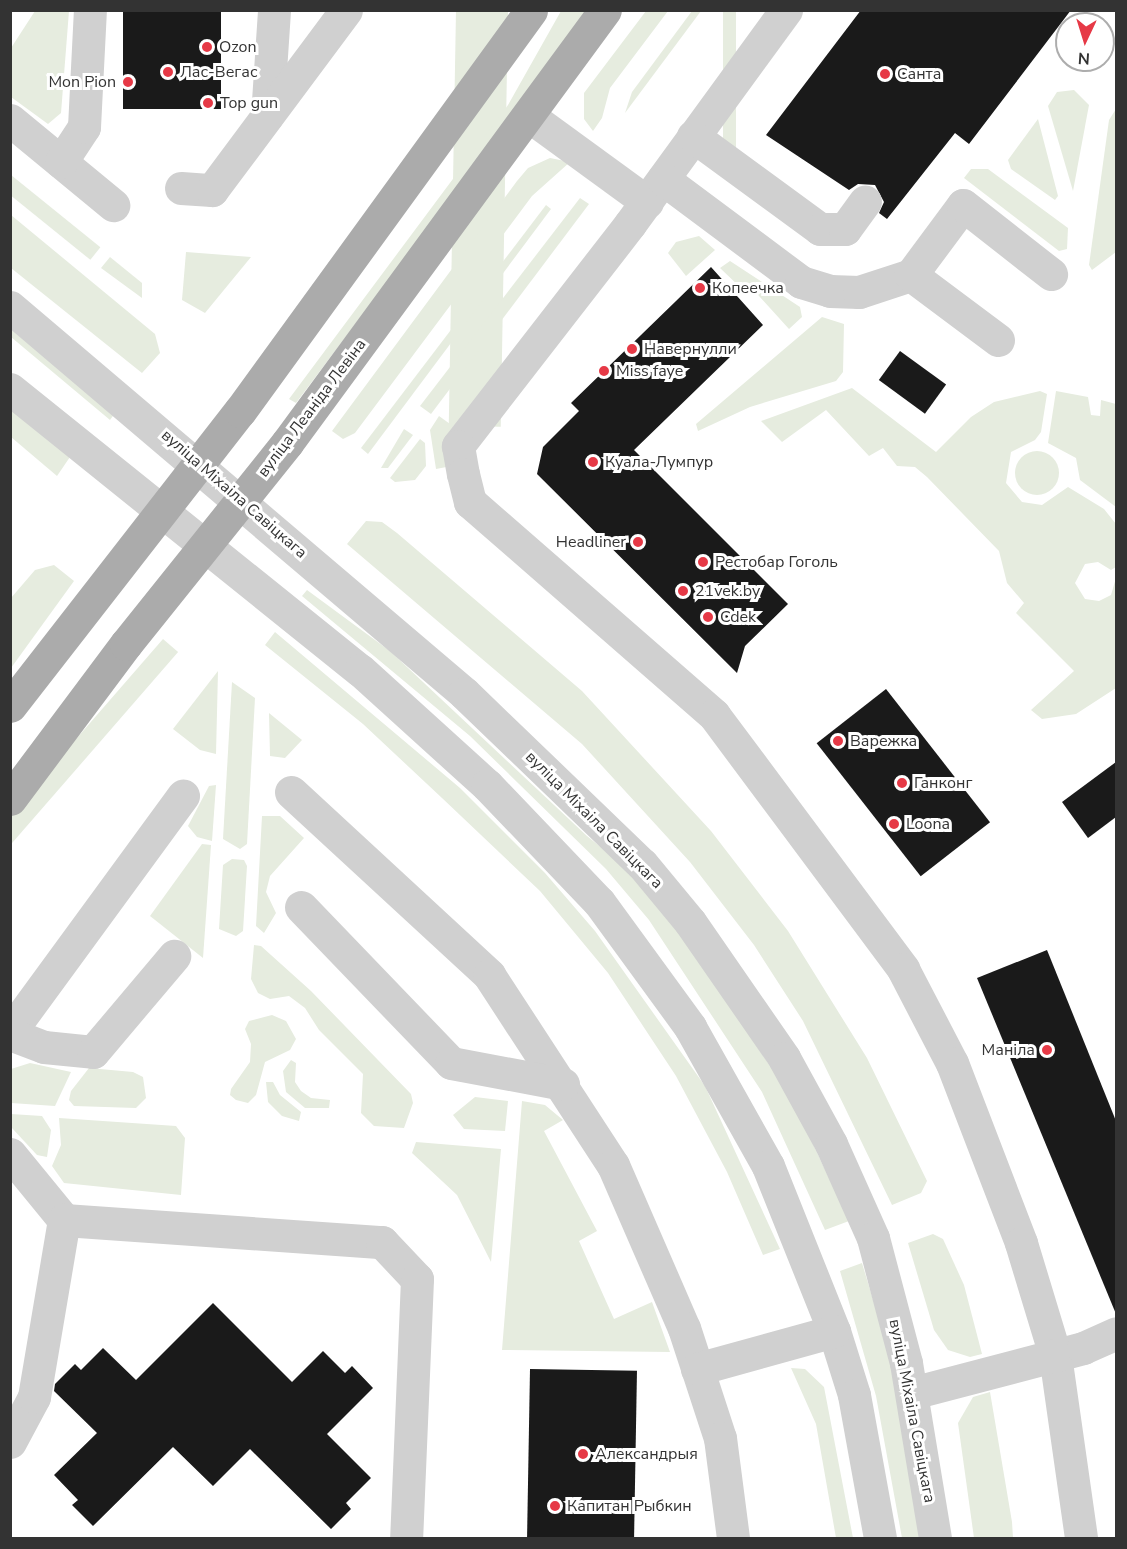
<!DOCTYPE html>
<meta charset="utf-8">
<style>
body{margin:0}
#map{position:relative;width:1127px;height:1549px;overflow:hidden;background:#fff;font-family:"Nunito Sans",sans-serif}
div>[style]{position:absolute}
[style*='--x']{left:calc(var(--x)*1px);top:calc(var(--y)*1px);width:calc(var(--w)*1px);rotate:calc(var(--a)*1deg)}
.green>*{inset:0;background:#e6ecdf;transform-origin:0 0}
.round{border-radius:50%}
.building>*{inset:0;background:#1a1a1a;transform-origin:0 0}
.minor>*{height:33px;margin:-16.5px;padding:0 16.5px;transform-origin:16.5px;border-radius:16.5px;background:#d0d0d0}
.major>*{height:33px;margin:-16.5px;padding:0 16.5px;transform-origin:16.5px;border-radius:16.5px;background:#ababab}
.dots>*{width:16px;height:16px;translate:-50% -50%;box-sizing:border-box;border:3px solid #fff;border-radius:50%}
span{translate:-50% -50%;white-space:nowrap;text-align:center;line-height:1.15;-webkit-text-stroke:6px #fff;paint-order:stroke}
.poi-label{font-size:16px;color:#333}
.left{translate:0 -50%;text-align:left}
.right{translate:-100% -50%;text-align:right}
.street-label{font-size:16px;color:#333}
.frame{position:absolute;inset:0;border:12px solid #333;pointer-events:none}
.north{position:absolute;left:1055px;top:12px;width:60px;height:60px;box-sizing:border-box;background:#fff;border:2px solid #adadad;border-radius:50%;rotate:184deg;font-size:16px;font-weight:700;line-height:24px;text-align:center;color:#333}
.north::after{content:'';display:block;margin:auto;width:21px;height:27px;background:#e63946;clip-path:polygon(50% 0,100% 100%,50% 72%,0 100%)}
</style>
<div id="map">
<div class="green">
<div style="left:456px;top:10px;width:52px;height:416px;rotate:1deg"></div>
<div style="clip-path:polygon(35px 11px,69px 11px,61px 113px,48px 124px,11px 97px,11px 48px)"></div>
<div style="clip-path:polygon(561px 11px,590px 11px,296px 403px,289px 399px,508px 105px)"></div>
<div style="clip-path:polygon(646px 11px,668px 11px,610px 88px,602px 118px,593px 131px,584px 119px,584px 93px)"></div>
<div style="clip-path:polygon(692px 11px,701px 11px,625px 113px,632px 92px)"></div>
<div style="left:723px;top:11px;width:13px;height:147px"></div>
<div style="clip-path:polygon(1074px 90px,1089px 105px,1073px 191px,1048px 106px,1057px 92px)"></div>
<div style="clip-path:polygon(1116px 109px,1116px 252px,1092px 270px,1089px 265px,1109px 120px)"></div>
<div style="clip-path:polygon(1038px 119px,1058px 196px,1055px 200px,1011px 169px,1008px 160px)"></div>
<div style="clip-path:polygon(550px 158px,570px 162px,532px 196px,355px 433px,343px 439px,332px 431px,517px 181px,528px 168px)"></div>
<div style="clip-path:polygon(971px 169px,988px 169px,1068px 228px,1067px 249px,1059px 251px,964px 178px)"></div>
<div style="left:11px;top:175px;width:115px;height:16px;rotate:39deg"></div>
<div style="clip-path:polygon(580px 198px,589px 204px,431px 414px,420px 406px)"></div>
<div style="clip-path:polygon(546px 205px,551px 209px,368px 454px,361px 448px)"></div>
<div style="clip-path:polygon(11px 215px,155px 334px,160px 353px,142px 373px,11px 268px)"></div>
<div style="clip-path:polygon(699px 236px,715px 250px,686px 276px,668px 253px,676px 242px)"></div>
<div style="clip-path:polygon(186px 252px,251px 257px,205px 313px,182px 300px)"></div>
<div style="clip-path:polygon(110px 257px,142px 283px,142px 298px,101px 268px)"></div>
<div style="clip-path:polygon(730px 261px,800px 307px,802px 317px,789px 329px,750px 286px,743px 290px,720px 268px)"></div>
<div style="clip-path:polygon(822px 317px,844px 324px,843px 372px,836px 381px,750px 407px,698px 431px,696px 424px)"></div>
<div style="clip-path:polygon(10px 327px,115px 413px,110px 420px,11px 337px)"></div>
<div style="clip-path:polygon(852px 388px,936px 452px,971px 417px,994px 402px,1040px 391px,1047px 394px,1041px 432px,1035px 440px,1011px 452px,1006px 483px,1022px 502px,1042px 505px,1068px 487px,1104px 509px,1116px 524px,1116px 567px,1111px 570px,1098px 562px,1085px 564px,1075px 583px,1085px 599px,1099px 601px,1111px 595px,1116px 578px,1116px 688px,1076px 714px,1042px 719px,1031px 710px,1074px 671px,1016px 613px,1024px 603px,1007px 583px,999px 551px,927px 477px,915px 467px,897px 466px,883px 448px,869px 456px,826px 410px,782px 442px,761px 421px)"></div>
<div style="clip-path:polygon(1056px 391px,1088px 397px,1091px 415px,1100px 416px,1101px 400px,1116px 404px,1116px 507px,1080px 480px,1076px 458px,1048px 443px)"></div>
<div style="clip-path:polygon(10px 409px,70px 457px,57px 476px,11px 437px)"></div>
<div style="clip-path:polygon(439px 416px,457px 429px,457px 465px,436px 469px,430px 430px)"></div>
<div style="clip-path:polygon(404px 429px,413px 435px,388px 468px,381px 468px)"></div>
<div style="clip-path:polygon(420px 439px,425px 443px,426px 466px,415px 480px,395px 482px,390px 478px)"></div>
<div class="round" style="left:1015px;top:451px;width:44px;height:44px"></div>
<div style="clip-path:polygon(366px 521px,382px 522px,397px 533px,582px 691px,711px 831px,788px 931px,867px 1058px,927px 1181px,921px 1193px,892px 1205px,803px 1021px,754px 945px,690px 862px,582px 744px,347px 544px)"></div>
<div style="clip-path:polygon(54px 565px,74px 581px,11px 668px,11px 598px,35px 570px)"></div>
<div style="clip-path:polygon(307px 590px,390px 651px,587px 836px,649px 886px,791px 1097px,849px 1221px,825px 1230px,762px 1092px,649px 920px,606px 869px,470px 736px,302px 596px)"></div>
<div style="clip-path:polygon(275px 632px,460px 788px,545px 873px,595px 931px,705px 1086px,780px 1249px,763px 1255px,727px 1172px,676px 1076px,608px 973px,540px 891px,442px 798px,363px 724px,265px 645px)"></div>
<div style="left:163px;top:639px;width:20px;height:258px;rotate:41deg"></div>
<div style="clip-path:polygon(218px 671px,216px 754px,200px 750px,173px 729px)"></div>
<div style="clip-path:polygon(232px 682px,255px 698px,247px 844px,240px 849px,223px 839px)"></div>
<div style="clip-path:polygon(269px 713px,302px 740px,285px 758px,270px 756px)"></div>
<div style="clip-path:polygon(216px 785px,212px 841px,197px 837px,188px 826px,209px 786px)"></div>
<div style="clip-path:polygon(262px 816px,280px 816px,304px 838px,270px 876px,266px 892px,276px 913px,264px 933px,256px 926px)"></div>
<div style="clip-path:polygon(202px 844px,211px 845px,203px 958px,150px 916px)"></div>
<div style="clip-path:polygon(232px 859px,244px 860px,247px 866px,243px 931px,236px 936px,219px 929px,223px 865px)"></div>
<div style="clip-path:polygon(254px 945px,261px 946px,311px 991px,411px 1094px,413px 1103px,404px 1128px,374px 1126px,361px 1113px,363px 1074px,319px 1030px,305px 1008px,289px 996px,270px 999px,258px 993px,251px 979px)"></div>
<div style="clip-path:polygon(272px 1015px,286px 1021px,296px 1039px,290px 1050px,265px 1062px,256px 1095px,248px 1103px,236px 1100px,230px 1095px,231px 1089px,250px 1062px,251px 1044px,245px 1029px,249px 1021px)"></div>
<div style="clip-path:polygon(291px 1060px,296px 1063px,295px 1082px,301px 1091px,311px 1098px,330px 1100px,329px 1108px,305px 1108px,286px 1092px,283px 1071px)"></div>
<div style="clip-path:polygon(30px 1063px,71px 1072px,55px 1106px,11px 1103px,11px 1069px)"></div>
<div style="clip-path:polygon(89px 1068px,133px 1072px,143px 1077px,146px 1098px,136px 1108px,74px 1106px,69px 1100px,71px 1091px)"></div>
<div style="clip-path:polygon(266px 1082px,273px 1082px,280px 1095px,301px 1112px,299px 1121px,282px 1116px,268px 1102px)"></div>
<div style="clip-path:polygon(475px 1097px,508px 1101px,505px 1131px,464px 1129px,453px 1115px)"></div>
<div style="clip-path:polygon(522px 1101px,545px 1105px,563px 1120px,544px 1131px,597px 1231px,579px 1241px,614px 1319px,652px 1302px,670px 1352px,502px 1350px)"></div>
<div style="clip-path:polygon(11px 1114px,42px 1116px,51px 1130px,47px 1157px,37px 1155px,11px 1127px)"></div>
<div style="clip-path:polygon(59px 1118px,176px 1126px,185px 1138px,181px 1195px,64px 1183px,52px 1166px,61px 1145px)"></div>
<div style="clip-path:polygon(416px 1142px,501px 1149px,491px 1262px,457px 1195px,412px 1153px)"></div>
<div style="clip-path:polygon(933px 1234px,943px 1239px,964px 1285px,982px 1354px,970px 1357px,948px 1350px,934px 1330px,908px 1243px)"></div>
<div style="clip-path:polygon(862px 1263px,896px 1376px,926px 1538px,902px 1538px,876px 1396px,840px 1271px)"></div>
<div style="clip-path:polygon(791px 1368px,805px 1369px,824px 1387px,853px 1538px,836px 1538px,816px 1424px)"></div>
<div style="clip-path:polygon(990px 1392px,1012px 1522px,1013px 1538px,974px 1538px,958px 1423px,973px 1397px)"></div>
</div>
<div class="building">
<div style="left:123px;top:10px;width:98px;height:99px"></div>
<div style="clip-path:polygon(861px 10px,1071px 10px,969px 144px,955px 133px,887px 219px,879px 213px,884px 202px,875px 185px,858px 184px,849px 190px,766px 135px)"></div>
<div style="clip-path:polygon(711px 267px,763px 325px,634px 450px,788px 604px,745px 646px,737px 673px,537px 474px,543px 447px,579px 411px,571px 403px)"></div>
<div style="left:900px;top:351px;width:57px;height:36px;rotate:36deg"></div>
<div style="left:886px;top:689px;width:169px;height:88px;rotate:52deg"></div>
<div style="clip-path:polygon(1116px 762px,1116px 817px,1088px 838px,1062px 802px)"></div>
<div style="clip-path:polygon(1047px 950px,1116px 1121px,1116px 1314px,977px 978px)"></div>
<div style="clip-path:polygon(213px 1303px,292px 1382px,323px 1351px,345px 1373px,352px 1366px,373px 1388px,327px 1434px,371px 1478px,346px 1503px,351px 1509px,331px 1529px,250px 1449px,213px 1486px,173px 1447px,93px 1526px,72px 1505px,78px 1500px,54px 1475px,97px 1433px,54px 1391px,55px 1384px,75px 1364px,81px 1370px,103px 1348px,136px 1380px)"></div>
<div style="left:530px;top:1369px;width:107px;height:170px;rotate:1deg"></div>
</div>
<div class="minor">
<div style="--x:786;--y:10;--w:265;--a:126.1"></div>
<div style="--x:630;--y:224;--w:281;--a:127.8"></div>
<div style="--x:458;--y:446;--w:28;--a:80"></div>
<div style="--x:463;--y:474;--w:29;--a:76"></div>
<div style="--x:470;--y:502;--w:324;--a:41.1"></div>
<div style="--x:714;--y:715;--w:317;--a:53.3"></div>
<div style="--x:903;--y:969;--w:106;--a:62.5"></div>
<div style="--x:952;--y:1063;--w:193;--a:69"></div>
<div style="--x:1021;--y:1243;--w:117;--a:73.1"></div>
<div style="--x:1055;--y:1355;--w:185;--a:81.9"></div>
<div style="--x:267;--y:116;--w:106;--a:-86.2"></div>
<div style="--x:529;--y:116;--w:146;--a:36.1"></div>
<div style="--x:10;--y:120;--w:134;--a:39.5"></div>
<div style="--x:693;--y:136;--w:157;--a:36.2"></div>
<div style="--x:820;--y:229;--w:25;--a:0"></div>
<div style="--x:845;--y:229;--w:34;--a:-54"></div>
<div style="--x:61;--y:162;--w:42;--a:-56.7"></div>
<div style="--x:84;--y:127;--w:117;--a:-87.1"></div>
<div style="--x:663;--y:179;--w:172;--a:36.7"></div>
<div style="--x:801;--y:282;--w:30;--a:17"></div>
<div style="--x:830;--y:291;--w:29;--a:2"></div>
<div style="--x:859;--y:292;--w:55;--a:-18.1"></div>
<div style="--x:181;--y:188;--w:31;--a:4"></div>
<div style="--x:212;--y:190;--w:224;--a:-53.3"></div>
<div style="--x:10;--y:307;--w:596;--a:40.37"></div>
<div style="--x:464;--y:693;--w:247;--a:43.9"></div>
<div style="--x:642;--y:864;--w:75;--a:50.4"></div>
<div style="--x:690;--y:922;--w:165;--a:55.3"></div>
<div style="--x:784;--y:1058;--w:98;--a:61.3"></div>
<div style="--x:831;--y:1144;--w:103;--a:65.9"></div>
<div style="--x:873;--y:1238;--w:129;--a:75.2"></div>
<div style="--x:906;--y:1363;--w:177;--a:80.6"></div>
<div style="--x:998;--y:340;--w:109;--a:-143.2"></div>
<div style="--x:911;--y:275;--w:87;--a:-53.4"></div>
<div style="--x:963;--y:205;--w:112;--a:38.1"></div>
<div style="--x:10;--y:389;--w:449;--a:38.8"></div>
<div style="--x:360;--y:670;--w:171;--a:42.2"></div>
<div style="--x:487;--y:785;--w:162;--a:46.3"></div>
<div style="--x:599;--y:902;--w:155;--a:53.9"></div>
<div style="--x:690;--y:1027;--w:159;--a:60.7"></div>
<div style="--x:768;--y:1166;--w:178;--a:68.2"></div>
<div style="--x:834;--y:1331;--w:67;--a:72.6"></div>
<div style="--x:854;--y:1395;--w:145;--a:79.7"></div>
<div style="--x:291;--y:792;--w:270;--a:42.7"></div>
<div style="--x:489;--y:975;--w:227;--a:56.9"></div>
<div style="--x:613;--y:1165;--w:178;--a:66.5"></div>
<div style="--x:684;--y:1328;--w:116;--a:71.9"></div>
<div style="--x:720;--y:1438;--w:101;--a:82.6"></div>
<div style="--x:301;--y:907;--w:216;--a:46.1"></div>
<div style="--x:451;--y:1063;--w:114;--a:10.6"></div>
<div style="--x:10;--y:1032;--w:293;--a:-53.8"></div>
<div style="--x:10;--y:1034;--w:36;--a:21"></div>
<div style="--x:44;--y:1047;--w:49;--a:5.8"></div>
<div style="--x:93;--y:1052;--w:126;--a:-49.8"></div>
<div style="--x:10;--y:1154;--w:85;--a:50.7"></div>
<div style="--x:64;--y:1220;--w:319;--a:4"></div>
<div style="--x:382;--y:1242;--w:51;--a:46.6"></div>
<div style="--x:417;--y:1279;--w:259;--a:92.4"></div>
<div style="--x:697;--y:1369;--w:142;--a:-15.5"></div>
<div style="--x:912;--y:1393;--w:177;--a:-14.7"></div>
<div style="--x:1083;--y:1348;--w:36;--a:-24"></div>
<div style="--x:10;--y:1442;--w:51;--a:-61.9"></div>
<div style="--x:34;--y:1397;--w:180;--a:-80.4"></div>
</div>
<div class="major">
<div style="--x:10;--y:706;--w:374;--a:-52.1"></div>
<div style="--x:240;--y:411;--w:495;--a:-54"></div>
<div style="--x:10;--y:799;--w:194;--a:-53.2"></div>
<div style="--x:126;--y:644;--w:258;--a:-51.3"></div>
<div style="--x:287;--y:443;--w:537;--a:-53.71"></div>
</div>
<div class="dots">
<div style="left:207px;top:47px;background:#e63946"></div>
<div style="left:168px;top:72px;background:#e63946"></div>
<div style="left:885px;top:74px;background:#e63946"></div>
<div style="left:128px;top:82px;background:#e63946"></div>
<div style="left:208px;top:103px;background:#e63946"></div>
<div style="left:700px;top:288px;background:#e63946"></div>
<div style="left:632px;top:349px;background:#e63946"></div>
<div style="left:604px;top:371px;background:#e63946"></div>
<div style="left:593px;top:462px;background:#e63946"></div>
<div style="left:638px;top:542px;background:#e63946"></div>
<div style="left:703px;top:562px;background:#e63946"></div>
<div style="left:683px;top:591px;background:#e63946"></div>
<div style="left:708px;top:617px;background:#e63946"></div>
<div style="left:838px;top:741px;background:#e63946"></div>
<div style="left:902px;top:783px;background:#e63946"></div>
<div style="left:894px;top:824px;background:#e63946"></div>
<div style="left:1047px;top:1050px;background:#e63946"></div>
<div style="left:583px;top:1454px;background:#e63946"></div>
<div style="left:555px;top:1506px;background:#e63946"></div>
</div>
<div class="poi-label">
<span class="left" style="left:219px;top:47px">Ozon</span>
<span class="left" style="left:180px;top:72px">Лас-Вегас</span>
<span class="left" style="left:897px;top:74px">Санта</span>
<span class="right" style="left:116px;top:82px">Mon Pion</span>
<span class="left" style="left:220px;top:103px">Top gun</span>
<span class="left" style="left:712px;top:288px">Копеечка</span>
<span class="left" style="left:644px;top:349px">Навернулли</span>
<span class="left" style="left:616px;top:371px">Miss faye</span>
<span class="left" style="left:605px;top:462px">Куала-Лумпур</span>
<span class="right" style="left:626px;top:542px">Headliner</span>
<span class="left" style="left:715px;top:562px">Рестобар Гоголь</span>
<span class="left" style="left:695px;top:591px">21vek.by</span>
<span class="left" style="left:720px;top:617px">Cdek</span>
<span class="left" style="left:850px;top:741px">Варежка</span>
<span class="left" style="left:914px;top:783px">Ганконг</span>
<span class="left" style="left:906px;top:824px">Loona</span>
<span class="right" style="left:1035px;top:1050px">Маніла</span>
<span class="left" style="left:595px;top:1454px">Александрыя</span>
<span class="left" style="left:567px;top:1506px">Капитан Рыбкин</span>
</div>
<div class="street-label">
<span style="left:312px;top:408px;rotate:-53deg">вуліца Леаніда Левіна</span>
<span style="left:234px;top:494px;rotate:41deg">вуліца Міхаіла Савіцкага</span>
<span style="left:594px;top:820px;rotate:45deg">вуліца Міхаіла Савіцкага</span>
<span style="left:912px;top:1411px;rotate:79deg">вуліца Міхаіла Савіцкага</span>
</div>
<div class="frame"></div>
<div class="north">N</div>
</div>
